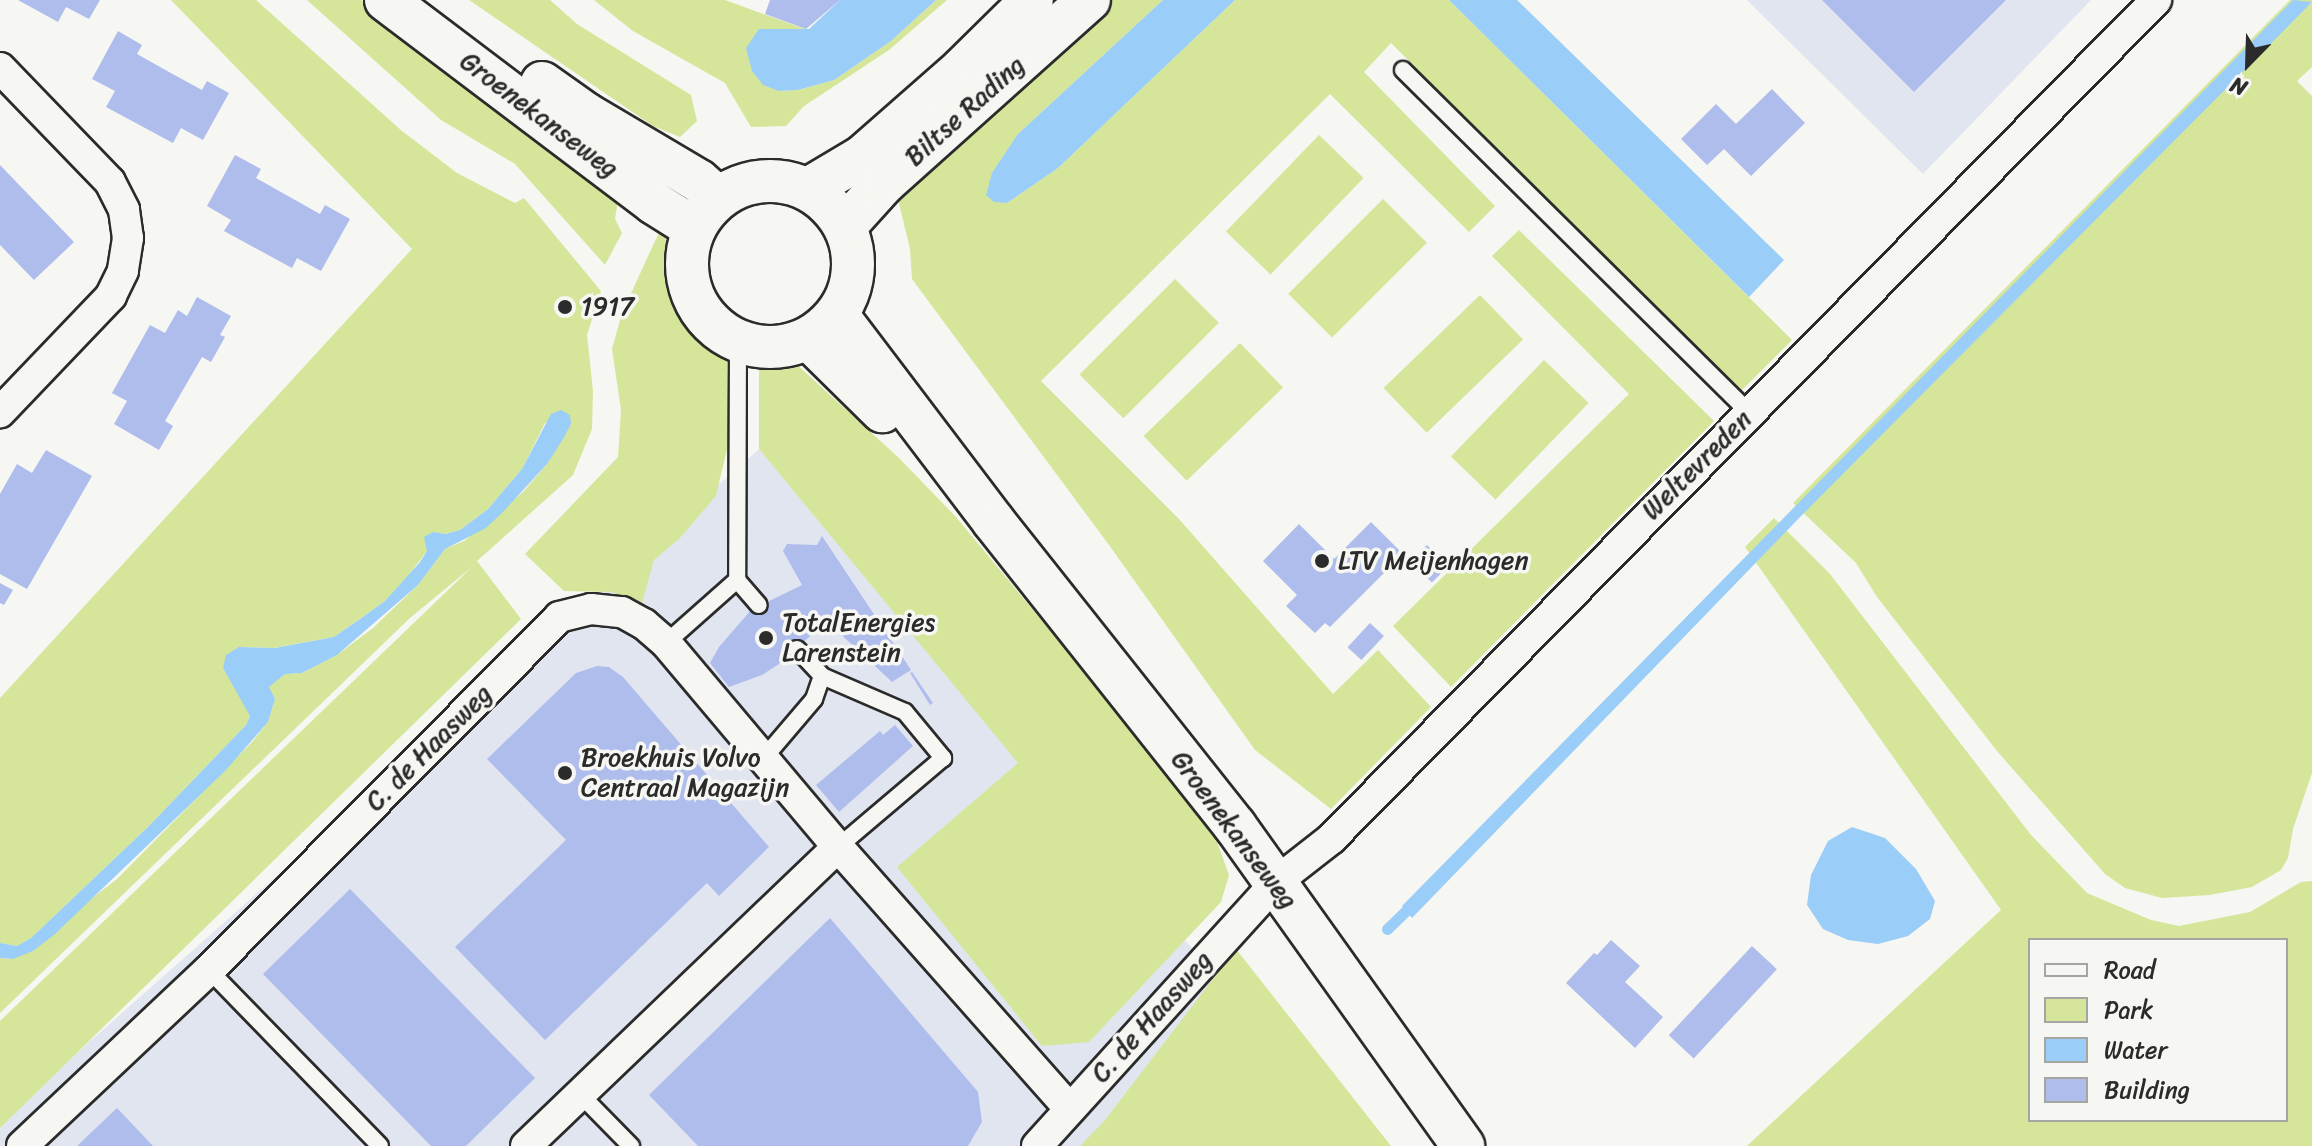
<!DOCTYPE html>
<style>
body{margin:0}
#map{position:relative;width:2312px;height:1146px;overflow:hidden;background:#f6f6f2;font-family:Sriracha,sans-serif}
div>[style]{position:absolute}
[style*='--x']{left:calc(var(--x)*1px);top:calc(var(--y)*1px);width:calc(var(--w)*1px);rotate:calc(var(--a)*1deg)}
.built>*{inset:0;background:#e1e5f0}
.green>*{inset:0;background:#d5e69a;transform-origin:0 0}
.water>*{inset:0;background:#9acdf7}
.stream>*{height:11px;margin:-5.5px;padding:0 5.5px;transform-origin:5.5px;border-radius:5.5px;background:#9acdf7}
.building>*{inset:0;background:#afbded;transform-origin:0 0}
.roads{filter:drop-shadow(2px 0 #2b2b2b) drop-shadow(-2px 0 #2b2b2b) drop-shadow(0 2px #2b2b2b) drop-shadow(0 -2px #2b2b2b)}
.lane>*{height:16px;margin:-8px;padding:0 8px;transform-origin:8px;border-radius:8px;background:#f6f6f2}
.street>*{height:30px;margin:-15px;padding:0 15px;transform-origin:15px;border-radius:15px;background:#f6f6f2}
.secondary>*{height:42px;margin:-21px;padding:0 21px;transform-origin:21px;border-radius:21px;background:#f6f6f2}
.secondary>.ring{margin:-21px;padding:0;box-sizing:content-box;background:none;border:42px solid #f6f6f2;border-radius:50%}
.dots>*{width:22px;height:22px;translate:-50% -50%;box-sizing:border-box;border:4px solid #f6f6f2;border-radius:50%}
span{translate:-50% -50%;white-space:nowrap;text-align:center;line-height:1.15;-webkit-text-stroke:7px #f6f6f2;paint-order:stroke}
.street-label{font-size:26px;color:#2b2b2b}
.poi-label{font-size:26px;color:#2b2b2b}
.left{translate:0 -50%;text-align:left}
.legend{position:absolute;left:2028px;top:938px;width:260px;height:184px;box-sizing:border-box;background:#f6f6f2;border:2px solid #a5a5a2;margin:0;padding:10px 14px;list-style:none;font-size:24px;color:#2b2b2b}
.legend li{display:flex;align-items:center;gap:16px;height:40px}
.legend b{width:40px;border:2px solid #a5a5a2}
.north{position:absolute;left:2208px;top:24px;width:80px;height:80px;-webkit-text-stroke:6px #f6f6f2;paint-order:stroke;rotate:203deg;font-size:22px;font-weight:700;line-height:32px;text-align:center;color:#2b2b2b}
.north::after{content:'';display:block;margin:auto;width:28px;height:36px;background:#2b2b2b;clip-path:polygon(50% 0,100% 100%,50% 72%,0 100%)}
</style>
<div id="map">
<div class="built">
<div style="clip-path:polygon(1747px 0,2091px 0,1923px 174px)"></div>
<div style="clip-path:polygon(759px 449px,1019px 763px,1222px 980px,1085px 1146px,0 1146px,0 1121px)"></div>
</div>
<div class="green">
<div style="clip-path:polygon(171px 0,256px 0,402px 131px,457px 173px,515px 203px,524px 198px,601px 291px,587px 335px,593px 391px,592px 429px,573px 475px,477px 561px,521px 619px,0 1128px,0 1021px,473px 566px,410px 618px,0 1013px,0 958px,13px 959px,117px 879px,253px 741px,268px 722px,275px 699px,268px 687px,285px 674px,302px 673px,337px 655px,373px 628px,418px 585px,445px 549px,464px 541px,523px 492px,547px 464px,571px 424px,545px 423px,522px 469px,488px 509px,460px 530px,446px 534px,433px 532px,427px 551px,407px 577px,385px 601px,334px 637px,274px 648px,239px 647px,223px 668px,247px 708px,250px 716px,246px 725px,149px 826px,31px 938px,17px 946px,0 943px,0 698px,412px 249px)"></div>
<div style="clip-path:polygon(307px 0,361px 0,619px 194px,615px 219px,622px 233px,605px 265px,515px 164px,441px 120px)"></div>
<div style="clip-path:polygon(469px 0,550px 0,577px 24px,691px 95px,697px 121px,680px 137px,653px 126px)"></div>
<div style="clip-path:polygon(594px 0,725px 0,805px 29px,763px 84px,779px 91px,798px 90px,834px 80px,891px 41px,936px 0,947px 0,889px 50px,804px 106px,786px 126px,751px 127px,725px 83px,633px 31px)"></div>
<div style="clip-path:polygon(1113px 0,1163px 0,1018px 134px,1007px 203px,1058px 168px,1235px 0,1449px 0,1792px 340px,1741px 391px,1391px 43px,1364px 72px,1495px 206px,1469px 232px,1330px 94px,1041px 381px,1179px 519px,1333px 694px,1378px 650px,1431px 707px,1331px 809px,1255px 750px,1109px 545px,912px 279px,910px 249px,898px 199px)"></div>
<div style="clip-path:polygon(2290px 0,2312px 0,2312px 67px,2297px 81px,2312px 96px,2312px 773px,2293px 829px,2288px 858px,2281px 870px,2252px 887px,2210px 895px,2162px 898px,2125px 888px,2105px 874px,1997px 751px,1877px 597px,1856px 563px,1793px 503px)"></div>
<div style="left:1319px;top:135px;width:62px;height:134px;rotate:44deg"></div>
<div style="left:1383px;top:199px;width:62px;height:134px;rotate:45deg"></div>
<div style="clip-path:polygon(661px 228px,673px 256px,671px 283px,692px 324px,728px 350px,728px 445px,716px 496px,679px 539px,654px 560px,642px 603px,611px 592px,564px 591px,525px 554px,618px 457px,621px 410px,612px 349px,622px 313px)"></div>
<div style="clip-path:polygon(1519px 230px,1714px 421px,1451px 687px,1393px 626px,1629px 394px,1492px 256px)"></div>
<div style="left:1175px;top:279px;width:62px;height:135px;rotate:45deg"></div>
<div style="left:1480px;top:295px;width:62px;height:134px;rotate:46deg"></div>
<div style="left:1240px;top:343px;width:62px;height:134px;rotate:46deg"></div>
<div style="clip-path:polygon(759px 354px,795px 363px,899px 458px,956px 517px,1154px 756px,1216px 839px,1229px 875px,1221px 902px,1089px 1042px,1042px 1046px,897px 867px,1018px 763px,759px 449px)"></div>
<div style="left:1544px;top:360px;width:62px;height:134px;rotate:44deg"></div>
<div style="clip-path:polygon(evenodd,1774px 518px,1830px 574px,2031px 835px,2087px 893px,2151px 920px,2179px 926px,2250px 912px,2301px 882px,2312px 881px,2312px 1146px,1747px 1146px,2001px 910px,1745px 547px,1774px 518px,2030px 940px,2286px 940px,2286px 1120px,2030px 1120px,2030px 940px)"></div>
<div style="clip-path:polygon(1236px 949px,1391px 1146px,1080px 1146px,1105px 1120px)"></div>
</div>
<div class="water">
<div style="clip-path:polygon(840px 0,936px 0,891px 41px,834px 80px,798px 90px,779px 91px,763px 85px,752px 71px,746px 48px,759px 29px,809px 29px)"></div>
<div style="clip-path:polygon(1163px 0,1235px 0,1058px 168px,1007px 203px,994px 202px,986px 195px,992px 173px,1018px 134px)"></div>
<div style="clip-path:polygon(1449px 0,1517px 0,1784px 260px,1749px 297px)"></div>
<div style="clip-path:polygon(2293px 0,2312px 2px,1803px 514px,1412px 918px,1402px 906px)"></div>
<div style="clip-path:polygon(561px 410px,570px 415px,571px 424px,563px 439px,547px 464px,503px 512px,486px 528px,445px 549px,418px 585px,337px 655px,302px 673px,285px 674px,269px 687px,275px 699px,268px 722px,225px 771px,55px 934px,33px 951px,13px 959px,0 958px,0 943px,17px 946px,31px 938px,149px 826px,246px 725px,250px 716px,223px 668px,226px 655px,239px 647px,275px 648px,334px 637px,360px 619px,385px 601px,420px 562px,427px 551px,424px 537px,433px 532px,446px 534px,460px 530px,488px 509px,522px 469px,551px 414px)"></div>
<div style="clip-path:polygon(1852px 827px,1885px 838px,1916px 869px,1935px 901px,1930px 919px,1908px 936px,1878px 944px,1848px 940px,1823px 929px,1807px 905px,1811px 875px,1828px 841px)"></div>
</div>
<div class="stream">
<div style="--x:1387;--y:929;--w:39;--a:-44"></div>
</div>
<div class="building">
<div style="clip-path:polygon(18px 0,100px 0,89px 19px,66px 7px,58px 22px)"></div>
<div style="clip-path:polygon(770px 0,840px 0,806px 29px,765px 14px)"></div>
<div style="clip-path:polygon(1822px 0,2006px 0,1914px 92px)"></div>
<div style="clip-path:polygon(118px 31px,142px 45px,137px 54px,169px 72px,202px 90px,207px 81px,229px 93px,203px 140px,181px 128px,173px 143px,106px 107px,115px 91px,92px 79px)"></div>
<div style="clip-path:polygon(1772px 89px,1805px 123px,1751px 176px,1724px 149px,1707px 165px,1681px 139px,1716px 104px,1736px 124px)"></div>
<div style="clip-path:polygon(235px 155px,261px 169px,256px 178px,320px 214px,325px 205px,350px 219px,321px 271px,297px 258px,292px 268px,224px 231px,231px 220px,207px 206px)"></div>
<div style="clip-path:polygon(0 165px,74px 242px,34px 280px,0 245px)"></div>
<div style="clip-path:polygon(197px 297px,231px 316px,220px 335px,225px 337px,211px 362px,202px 357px,165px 421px,173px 426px,159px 450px,114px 424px,127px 401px,112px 393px,150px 325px,165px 333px,178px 310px,187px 316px)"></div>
<div style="clip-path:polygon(46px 450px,92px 476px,27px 589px,0 574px,0 494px,17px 464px,32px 473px)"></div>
<div style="clip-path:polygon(1371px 522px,1403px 554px,1330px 627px,1325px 623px,1315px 633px,1286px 606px,1297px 595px,1263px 561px,1299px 524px,1334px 559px)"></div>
<div style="clip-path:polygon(822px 536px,911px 670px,892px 682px,834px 628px,832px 630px,822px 616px,809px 637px,779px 664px,762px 675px,729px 687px,710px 663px,719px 647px,751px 610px,802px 585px,783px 551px,787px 544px,817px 545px)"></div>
<div style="left:1427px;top:545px;width:30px;height:23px;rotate:45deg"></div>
<div style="clip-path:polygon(0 583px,13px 590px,4px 605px,0 603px)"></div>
<div style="left:1370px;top:623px;width:19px;height:33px;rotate:43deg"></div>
<div style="clip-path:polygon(597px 666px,609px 667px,623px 677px,769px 847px,719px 896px,707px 883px,545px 1040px,455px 947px,566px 840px,487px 759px,576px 673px)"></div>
<div style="clip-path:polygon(912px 672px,933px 703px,930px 705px,910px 673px)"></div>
<div style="clip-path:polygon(895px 725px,913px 746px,839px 812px,816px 785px,880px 731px,883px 735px)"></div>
<div style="clip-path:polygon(350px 889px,535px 1078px,466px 1146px,431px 1146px,263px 974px)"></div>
<div style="clip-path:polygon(830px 918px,978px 1092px,982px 1122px,968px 1146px,698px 1146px,649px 1095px)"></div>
<div style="clip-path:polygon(1611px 940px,1640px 966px,1625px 982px,1663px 1017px,1635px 1048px,1566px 983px,1594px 953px,1597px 955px)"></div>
<div style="left:1752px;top:946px;width:34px;height:122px;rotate:43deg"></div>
<div style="clip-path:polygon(117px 1108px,153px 1146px,77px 1146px)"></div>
</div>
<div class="roads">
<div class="lane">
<div style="--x:1403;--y:70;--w:486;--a:44.7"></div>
<div style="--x:738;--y:342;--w:238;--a:90.2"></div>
<div style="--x:737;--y:580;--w:33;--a:49"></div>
<div style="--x:666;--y:643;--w:95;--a:-41.6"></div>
<div style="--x:797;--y:649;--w:37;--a:47"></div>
<div style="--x:822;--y:676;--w:90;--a:23.4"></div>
<div style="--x:905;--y:712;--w:60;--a:50.4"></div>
<div style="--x:943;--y:758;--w:138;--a:139.7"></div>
<div style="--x:763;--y:759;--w:79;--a:-49.6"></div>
<div style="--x:814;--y:699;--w:24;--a:-71"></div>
<div style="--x:209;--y:970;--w:245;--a:45.8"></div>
<div style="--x:580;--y:1094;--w:73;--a:45.6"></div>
</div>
<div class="street">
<div style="--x:0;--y:68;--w:158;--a:46"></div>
<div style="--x:110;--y:182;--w:31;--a:63"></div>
<div style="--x:124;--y:210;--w:28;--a:82"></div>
<div style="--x:128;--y:238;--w:33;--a:99"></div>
<div style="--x:123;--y:271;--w:28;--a:116"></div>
<div style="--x:111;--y:296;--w:161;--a:133.7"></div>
<div style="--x:22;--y:1146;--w:257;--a:-43.3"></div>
<div style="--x:209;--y:970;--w:497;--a:-45.2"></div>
<div style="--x:559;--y:617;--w:33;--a:-14"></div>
<div style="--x:591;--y:609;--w:31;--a:6"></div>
<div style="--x:622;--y:612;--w:25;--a:29"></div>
<div style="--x:644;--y:624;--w:29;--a:41"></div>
<div style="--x:666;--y:643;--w:267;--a:49.9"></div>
<div style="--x:838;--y:847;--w:350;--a:48.5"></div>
<div style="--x:526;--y:1146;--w:432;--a:-43.8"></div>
<div style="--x:1037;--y:1146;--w:356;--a:-47.8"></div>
<div style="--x:1276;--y:882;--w:70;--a:-38"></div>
<div style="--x:1331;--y:839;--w:1177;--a:-45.48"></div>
</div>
<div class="secondary">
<div style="--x:386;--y:0;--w:336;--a:37.1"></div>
<div style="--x:654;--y:203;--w:47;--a:32"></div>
<div style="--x:542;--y:83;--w:54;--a:35.2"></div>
<div style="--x:586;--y:114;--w:131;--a:30.7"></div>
<div style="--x:699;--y:181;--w:25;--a:42"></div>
<div class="ring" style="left:687px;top:181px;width:124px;height:124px"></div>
<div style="--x:808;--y:189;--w:63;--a:-30.7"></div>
<div style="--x:862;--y:157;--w:133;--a:-41.3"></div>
<div style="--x:962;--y:69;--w:98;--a:-44.6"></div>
<div style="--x:845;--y:226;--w:58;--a:-47.8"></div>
<div style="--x:884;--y:183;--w:275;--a:-41.8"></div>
<div style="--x:837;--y:315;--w:260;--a:52.8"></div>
<div style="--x:994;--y:522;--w:388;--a:51.6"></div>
<div style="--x:1235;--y:826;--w:393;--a:54.5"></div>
<div style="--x:809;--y:339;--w:103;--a:44.6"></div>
</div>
</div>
<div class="dots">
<div style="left:565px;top:307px;background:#2b2b2b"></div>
<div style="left:1322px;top:561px;background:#2b2b2b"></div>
<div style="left:766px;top:638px;background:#2b2b2b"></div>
<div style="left:565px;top:773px;background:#2b2b2b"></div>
</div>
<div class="street-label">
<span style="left:965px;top:111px;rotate:-42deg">Biltse Rading</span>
<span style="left:539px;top:115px;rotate:37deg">Groenekanseweg</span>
<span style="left:1697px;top:465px;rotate:-45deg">Weltevreden</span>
<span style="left:429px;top:748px;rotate:-45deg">C. de Haasweg</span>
<span style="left:1234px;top:830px;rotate:53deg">Groenekanseweg</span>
<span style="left:1152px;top:1017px;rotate:-48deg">C. de Haasweg</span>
</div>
<div class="poi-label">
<span class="left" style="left:581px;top:307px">1917</span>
<span class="left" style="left:1338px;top:561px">LTV Meijenhagen</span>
<span class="left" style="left:782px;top:638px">TotalEnergies<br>Larenstein</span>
<span class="left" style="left:581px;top:773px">Broekhuis Volvo<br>Centraal Magazijn</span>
</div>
<ul class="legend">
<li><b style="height:10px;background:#f6f6f2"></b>Road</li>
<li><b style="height:22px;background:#d5e69a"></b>Park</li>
<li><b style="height:22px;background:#9acdf7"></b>Water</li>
<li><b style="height:22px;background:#afbded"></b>Building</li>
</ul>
<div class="north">N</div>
</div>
